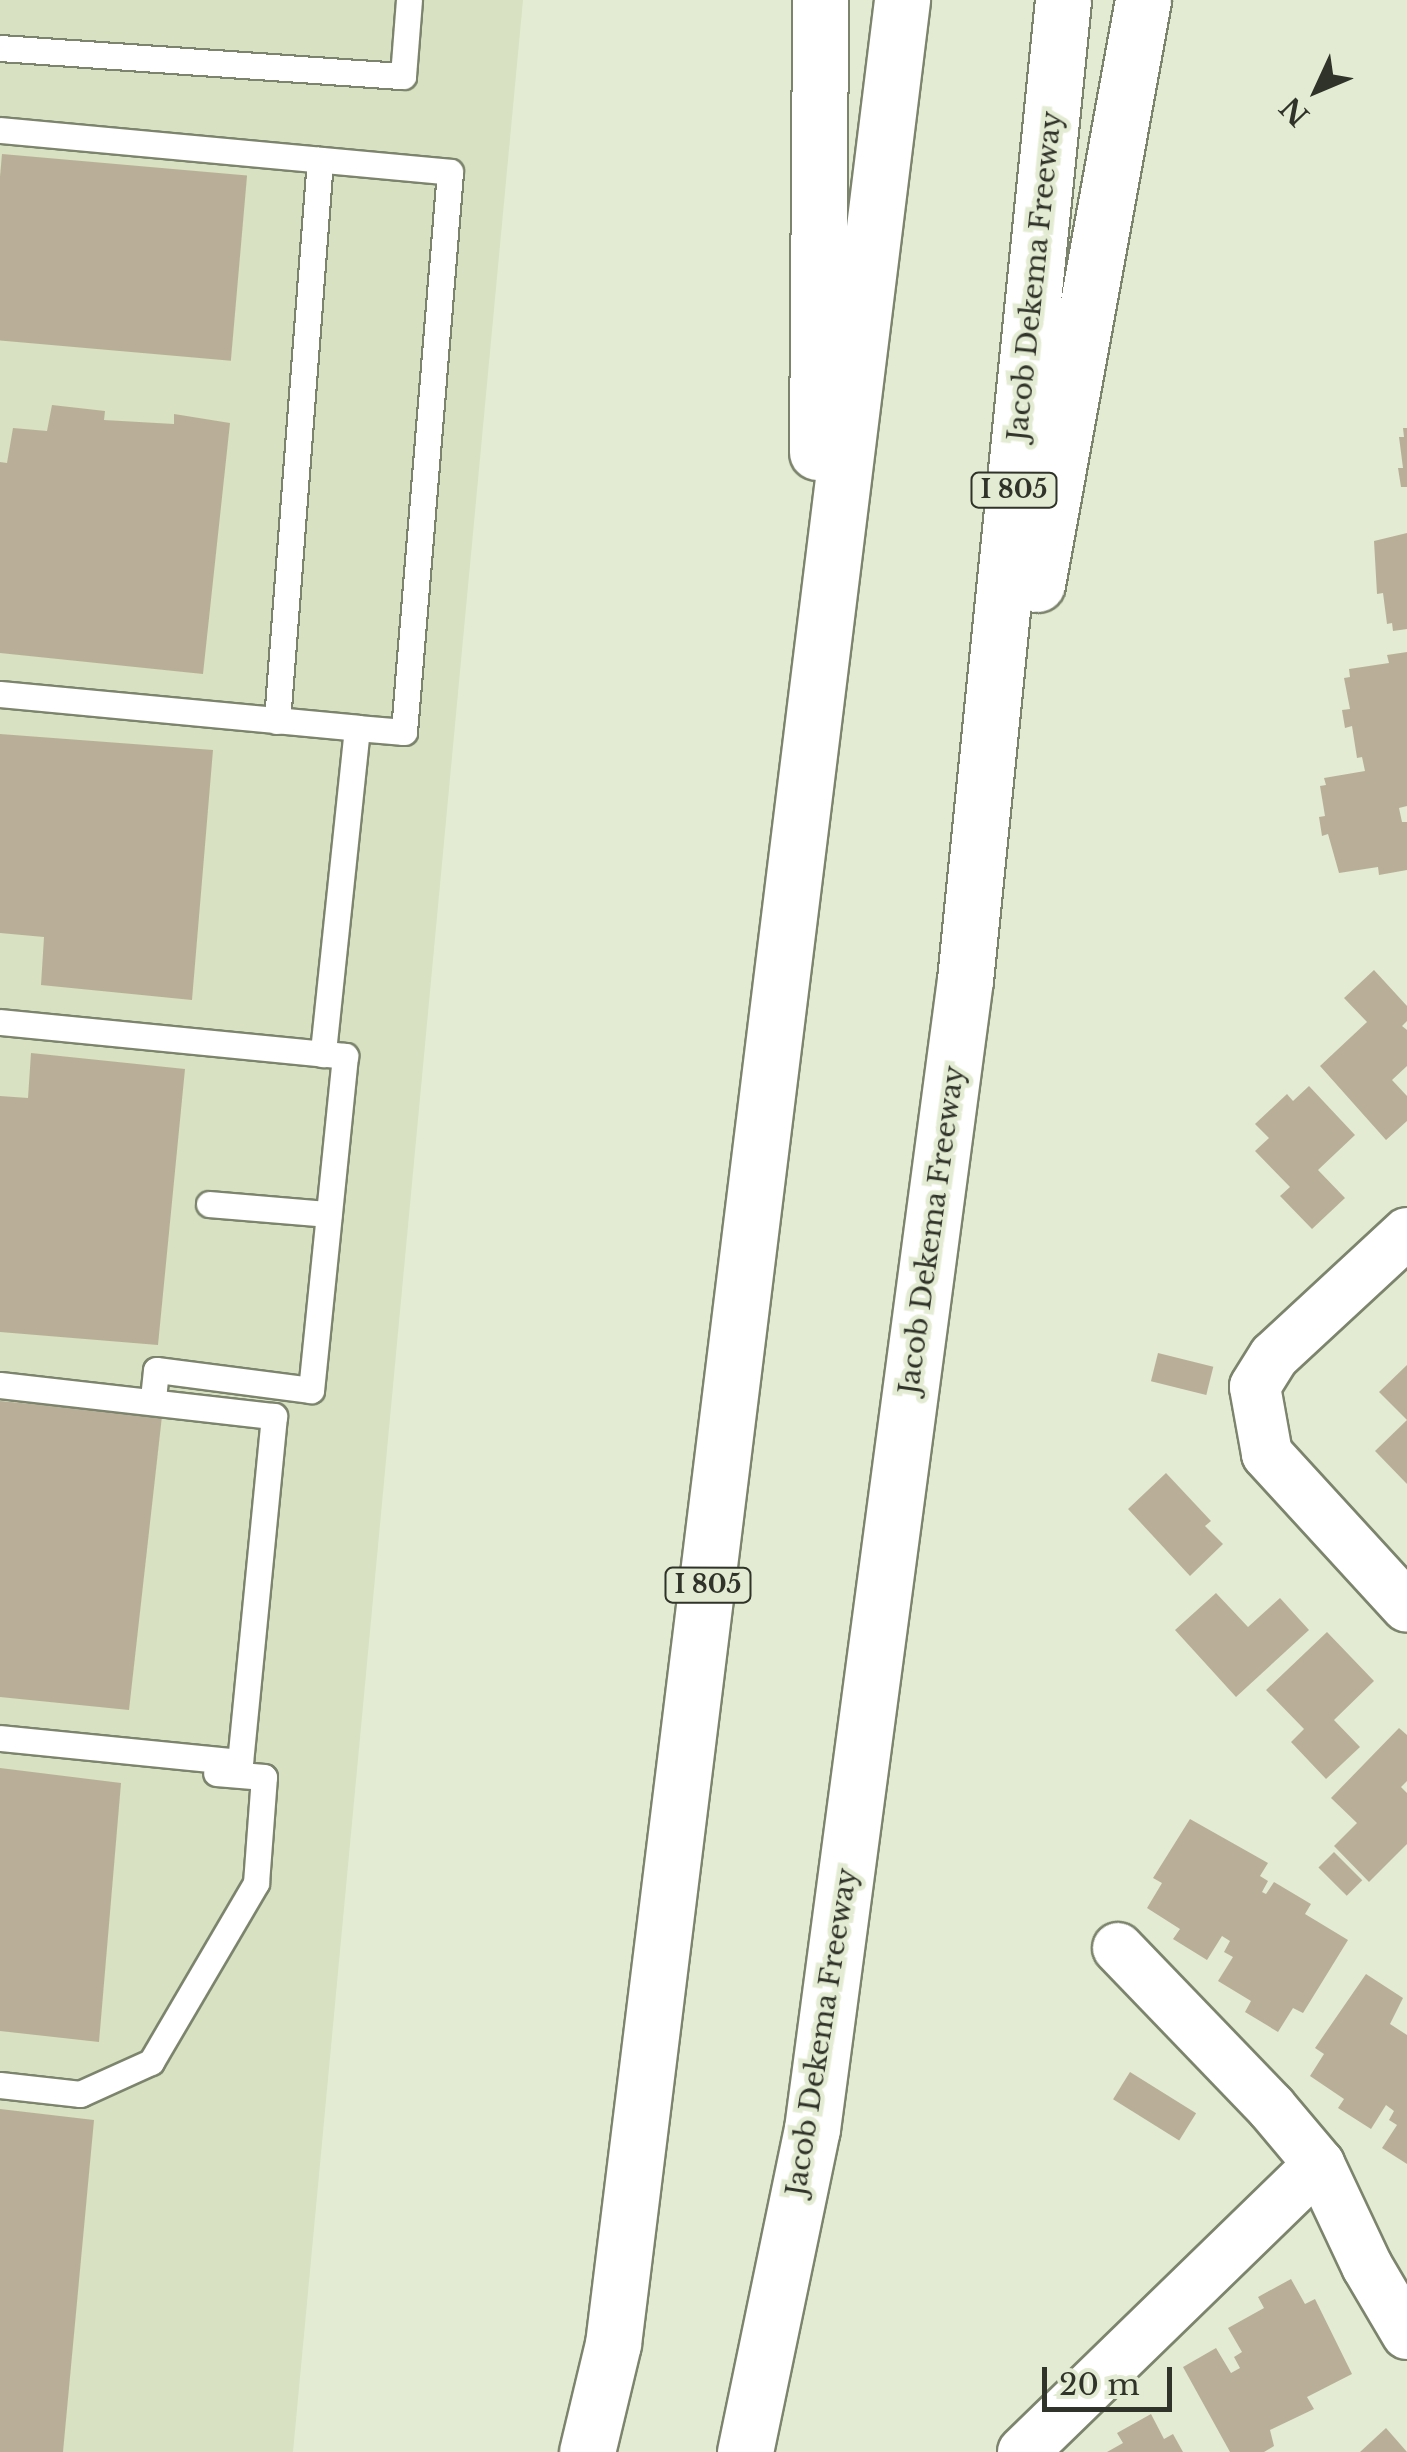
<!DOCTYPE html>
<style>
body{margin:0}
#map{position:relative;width:1407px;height:2452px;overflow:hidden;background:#e3ebd2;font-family:"Libre Baskerville",serif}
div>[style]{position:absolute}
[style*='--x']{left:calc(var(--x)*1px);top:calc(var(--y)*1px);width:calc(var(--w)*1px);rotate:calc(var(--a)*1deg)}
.built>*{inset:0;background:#d8e1c1}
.building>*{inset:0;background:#b9af98;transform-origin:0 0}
.roads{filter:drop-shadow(2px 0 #7d846d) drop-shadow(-2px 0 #7d846d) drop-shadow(0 2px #7d846d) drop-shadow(0 -2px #7d846d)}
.service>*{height:25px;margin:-12.5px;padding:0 12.5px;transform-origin:12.5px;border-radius:12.5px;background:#fff}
.minor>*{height:50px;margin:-25px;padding:0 25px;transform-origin:25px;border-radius:25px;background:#fff}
.motorway>*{height:55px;margin:-27.5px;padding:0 27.5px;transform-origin:27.5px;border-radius:27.5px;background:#fff}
span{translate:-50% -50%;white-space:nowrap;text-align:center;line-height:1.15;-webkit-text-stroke:9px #e3ebd2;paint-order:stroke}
.shield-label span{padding:2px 8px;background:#e3ebd2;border:2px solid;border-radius:8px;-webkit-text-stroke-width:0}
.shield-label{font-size:25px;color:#303329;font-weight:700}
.street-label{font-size:28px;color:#303329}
.north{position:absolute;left:1267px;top:40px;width:100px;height:100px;-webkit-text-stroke:8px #e3ebd2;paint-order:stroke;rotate:226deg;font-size:28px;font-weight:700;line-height:40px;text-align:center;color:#303329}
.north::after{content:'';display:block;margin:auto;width:35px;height:45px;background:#303329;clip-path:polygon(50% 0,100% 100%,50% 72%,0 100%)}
.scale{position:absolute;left:1042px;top:2367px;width:130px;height:45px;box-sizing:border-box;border:5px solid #303329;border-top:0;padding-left:12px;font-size:30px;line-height:35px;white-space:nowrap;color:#303329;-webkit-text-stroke:8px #e3ebd2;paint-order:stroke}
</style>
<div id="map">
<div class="built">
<div style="clip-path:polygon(0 0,523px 0,293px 2452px,0 2452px)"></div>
</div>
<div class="building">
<div style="left:2px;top:154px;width:246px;height:186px;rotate:5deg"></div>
<div style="clip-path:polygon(52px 405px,105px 411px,104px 420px,174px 424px,174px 414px,230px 423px,203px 674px,0 653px,0 462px,7px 463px,13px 428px,47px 431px)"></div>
<div style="clip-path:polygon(1403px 428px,1407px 428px,1407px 487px,1401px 487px,1398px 468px,1403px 468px,1399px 437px,1404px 437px)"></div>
<div style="clip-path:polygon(1407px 533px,1407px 629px,1393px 631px,1392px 623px,1387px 624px,1383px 593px,1377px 594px,1374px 541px)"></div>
<div style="clip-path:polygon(1407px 652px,1407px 806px,1399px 808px,1402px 822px,1407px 822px,1407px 870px,1379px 875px,1378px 867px,1339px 873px,1328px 834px,1322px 836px,1319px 817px,1325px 816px,1320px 786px,1326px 785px,1324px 778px,1365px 771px,1362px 757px,1357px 758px,1352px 726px,1345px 728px,1342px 710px,1350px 709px,1344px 678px,1350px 677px,1349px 669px,1389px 663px,1387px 655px)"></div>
<div style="clip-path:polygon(0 734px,213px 750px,192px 1000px,41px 985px,44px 937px,0 933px)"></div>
<div style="clip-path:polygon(1374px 970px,1407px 1006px,1407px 1021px,1402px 1026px,1407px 1030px,1407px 1066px,1392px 1080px,1407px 1096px,1407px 1121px,1386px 1140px,1320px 1066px,1367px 1022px,1344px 998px)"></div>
<div style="clip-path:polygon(31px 1053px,185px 1069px,158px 1345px,0 1332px,0 1096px,28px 1098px)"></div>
<div style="clip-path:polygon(1309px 1086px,1355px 1135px,1318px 1170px,1345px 1198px,1312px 1229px,1280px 1196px,1290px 1187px,1255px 1151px,1269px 1138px,1255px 1124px,1287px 1094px,1293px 1101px)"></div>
<div style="left:1158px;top:1353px;width:57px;height:29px;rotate:14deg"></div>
<div style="clip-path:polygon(1407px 1365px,1407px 1420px,1379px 1392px)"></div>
<div style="clip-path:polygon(0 1401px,162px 1416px,129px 1710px,0 1697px)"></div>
<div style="clip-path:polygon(1407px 1420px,1407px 1484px,1375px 1451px)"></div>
<div style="clip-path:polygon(1166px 1473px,1211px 1521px,1205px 1526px,1223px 1544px,1190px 1576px,1128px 1509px)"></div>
<div style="clip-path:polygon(1216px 1593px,1248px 1627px,1280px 1598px,1309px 1630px,1236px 1697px,1175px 1630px)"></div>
<div style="clip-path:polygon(1327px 1632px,1374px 1681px,1334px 1720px,1360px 1747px,1326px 1779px,1291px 1742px,1304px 1729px,1266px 1690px)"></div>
<div style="clip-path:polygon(1399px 1728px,1407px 1735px,1407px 1781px,1401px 1787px,1407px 1793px,1407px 1844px,1369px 1882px,1334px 1846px,1357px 1823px,1331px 1798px)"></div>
<div style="clip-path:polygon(0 1768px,121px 1783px,99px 2042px,0 2031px)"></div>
<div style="clip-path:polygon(1190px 1819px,1268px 1863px,1260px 1876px,1268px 1881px,1262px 1892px,1266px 1894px,1274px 1882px,1311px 1904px,1305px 1914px,1348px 1940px,1303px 2013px,1293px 2008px,1278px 2032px,1245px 2012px,1251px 2001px,1218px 1981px,1233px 1957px,1224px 1952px,1230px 1941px,1222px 1936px,1207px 1960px,1173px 1939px,1180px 1929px,1147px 1908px,1162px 1883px,1153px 1878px)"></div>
<div style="left:1334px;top:1852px;width:40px;height:22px;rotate:45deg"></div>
<div style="clip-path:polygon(1366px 1974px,1403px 1998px,1390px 2024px,1407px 2035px,1407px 2164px,1382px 2148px,1397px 2125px,1389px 2120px,1394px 2111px,1386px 2105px,1371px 2129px,1338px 2108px,1344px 2099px,1310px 2076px,1324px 2054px,1315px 2048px)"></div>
<div style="left:1130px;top:2072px;width:78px;height:32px;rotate:32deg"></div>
<div style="clip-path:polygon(0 2109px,94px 2120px,63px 2452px,0 2452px)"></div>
<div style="clip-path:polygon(1291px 2279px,1305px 2304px,1315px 2299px,1352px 2374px,1307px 2397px,1314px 2409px,1270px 2430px,1274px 2446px,1264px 2452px,1230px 2452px,1183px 2367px,1216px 2348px,1231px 2373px,1240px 2368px,1234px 2357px,1242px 2352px,1228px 2328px,1264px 2308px,1258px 2297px)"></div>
<div style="clip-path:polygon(1151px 2414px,1164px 2439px,1173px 2434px,1183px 2452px,1107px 2452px,1123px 2443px,1117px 2433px)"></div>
<div style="clip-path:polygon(1386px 2428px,1407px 2452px,1360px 2452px)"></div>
</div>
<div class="roads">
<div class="service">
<div style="--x:0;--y:48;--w:404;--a:4"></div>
<div style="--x:403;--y:76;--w:76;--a:-85.5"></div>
<div style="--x:0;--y:130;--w:452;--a:5.3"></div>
<div style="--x:450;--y:172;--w:562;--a:94.7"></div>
<div style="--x:404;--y:732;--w:47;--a:-175.1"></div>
<div style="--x:0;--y:694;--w:359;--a:5.4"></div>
<div style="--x:357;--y:728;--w:328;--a:96"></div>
<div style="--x:277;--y:721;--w:563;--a:-85.62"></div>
<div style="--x:0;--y:1022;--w:347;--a:5.6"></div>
<div style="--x:345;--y:1056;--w:336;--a:95.8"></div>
<div style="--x:311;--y:1390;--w:156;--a:-172.6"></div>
<div style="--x:156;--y:1370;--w:31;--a:96"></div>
<div style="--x:209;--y:1204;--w:120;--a:4.8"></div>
<div style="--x:0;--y:1385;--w:276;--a:6.5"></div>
<div style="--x:274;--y:1416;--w:348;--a:95.6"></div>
<div style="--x:240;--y:1762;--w:241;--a:-174.3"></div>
<div style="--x:0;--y:2085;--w:81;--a:6.4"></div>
<div style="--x:80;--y:2094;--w:78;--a:-24.3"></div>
<div style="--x:151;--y:2062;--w:208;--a:-59.6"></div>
<div style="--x:256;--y:1883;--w:106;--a:-85.7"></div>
<div style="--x:264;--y:1777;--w:48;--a:-175.2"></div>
</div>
<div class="minor">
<div style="--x:1407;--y:1233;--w:181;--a:137.2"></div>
<div style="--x:1274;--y:1356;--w:36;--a:122"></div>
<div style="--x:1255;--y:1387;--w:68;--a:79.8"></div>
<div style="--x:1267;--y:1454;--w:207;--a:47.5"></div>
<div style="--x:1118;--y:1948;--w:221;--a:46.1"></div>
<div style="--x:1271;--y:2107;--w:75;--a:49.9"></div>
<div style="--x:1319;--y:2164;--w:113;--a:64.8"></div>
<div style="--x:1367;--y:2266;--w:79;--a:59.5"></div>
<div style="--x:1023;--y:2452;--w:413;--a:-44.2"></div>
</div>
<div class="motorway">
<div style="--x:817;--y:452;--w:452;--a:-89.6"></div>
<div style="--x:1037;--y:584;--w:594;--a:-79.71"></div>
<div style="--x:587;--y:2452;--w:111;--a:-76.5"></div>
<div style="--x:613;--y:2344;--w:2362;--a:-82.97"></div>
<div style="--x:745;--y:2452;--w:330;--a:-78.3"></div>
<div style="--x:812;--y:2129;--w:1159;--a:-82.42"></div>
<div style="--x:965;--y:980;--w:985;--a:-84.29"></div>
</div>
</div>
<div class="shield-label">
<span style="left:1014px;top:490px">I 805</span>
<span style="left:708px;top:1585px">I 805</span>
</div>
<div class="street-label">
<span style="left:1035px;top:276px;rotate:-84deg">Jacob Dekema Freeway</span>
<span style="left:932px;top:1230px;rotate:-82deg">Jacob Dekema Freeway</span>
<span style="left:822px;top:2032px;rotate:-81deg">Jacob Dekema Freeway</span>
</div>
<div class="north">N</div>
<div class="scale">20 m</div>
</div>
